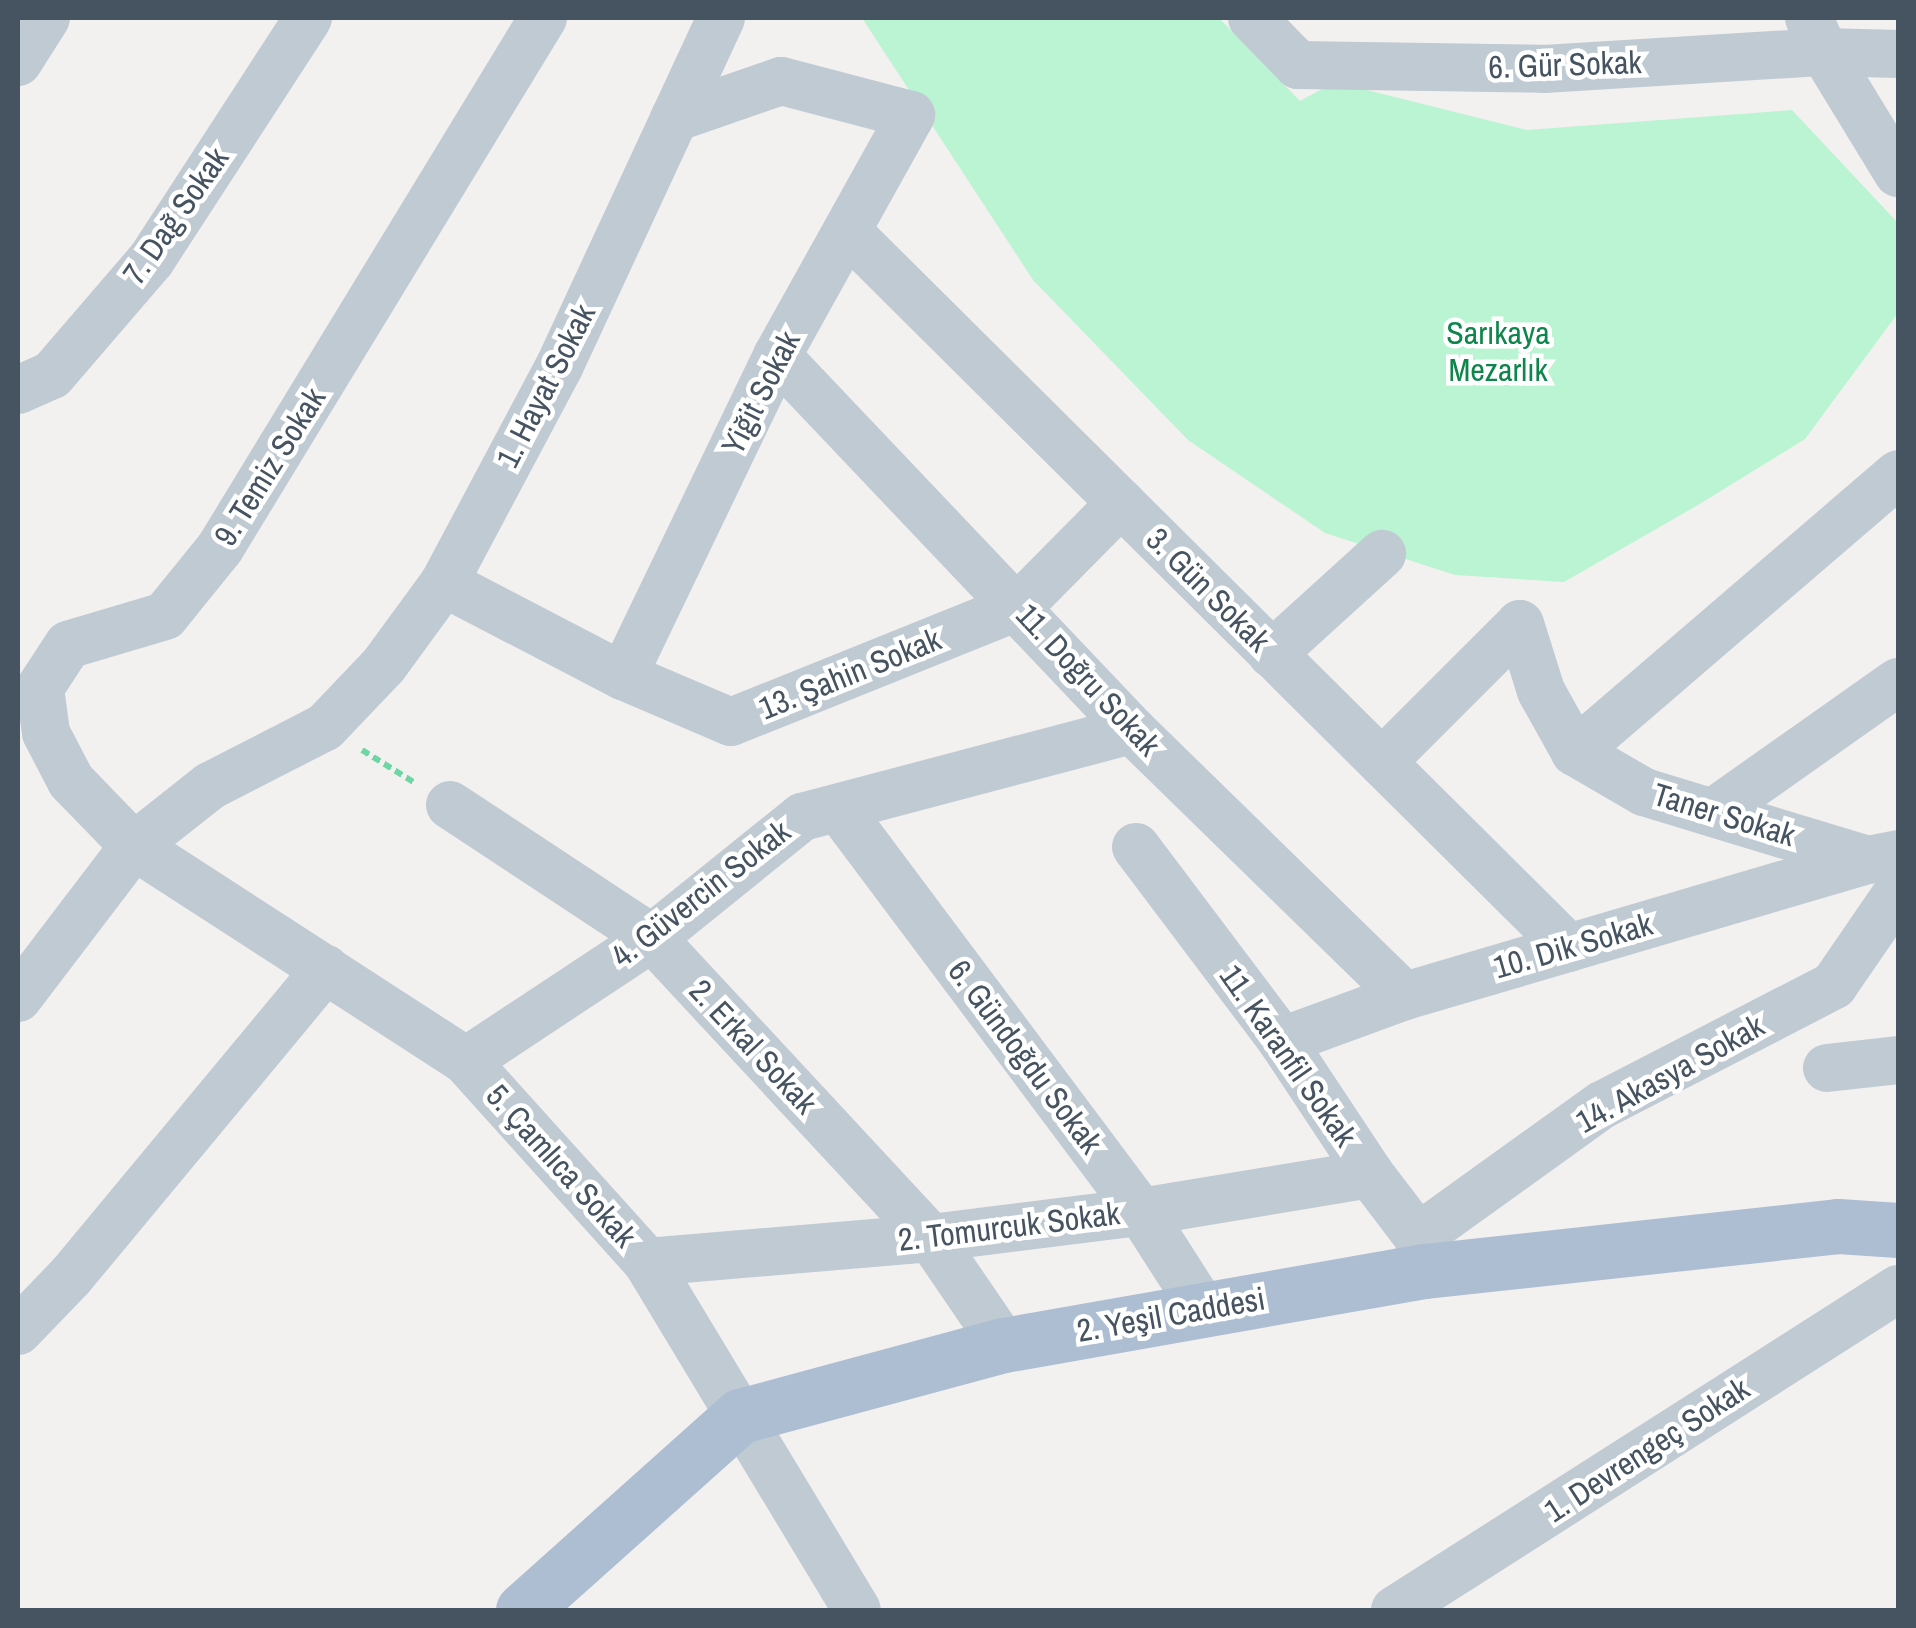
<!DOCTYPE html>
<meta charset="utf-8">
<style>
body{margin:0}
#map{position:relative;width:1916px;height:1628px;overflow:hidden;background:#f3f0f0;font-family:"Archivo Narrow",sans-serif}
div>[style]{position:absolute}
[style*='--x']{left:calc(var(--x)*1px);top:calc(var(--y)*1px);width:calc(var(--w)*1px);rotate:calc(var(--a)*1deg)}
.green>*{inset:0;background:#baf4d2}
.path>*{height:6px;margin-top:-3px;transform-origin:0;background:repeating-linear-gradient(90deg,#6ed6a5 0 8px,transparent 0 13px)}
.minor>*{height:48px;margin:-24px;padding:0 24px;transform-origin:24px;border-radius:24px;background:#bfcad3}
.major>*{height:55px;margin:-27.5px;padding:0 27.5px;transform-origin:27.5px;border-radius:27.5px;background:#adbed2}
span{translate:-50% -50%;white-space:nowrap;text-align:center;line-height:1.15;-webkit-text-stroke:9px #fff;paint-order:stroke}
.street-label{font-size:32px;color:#465360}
.park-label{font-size:32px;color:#0d854b}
.frame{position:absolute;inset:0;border:20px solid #465360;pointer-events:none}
</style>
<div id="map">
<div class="green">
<div style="clip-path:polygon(862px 18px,1219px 18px,1300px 101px,1335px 82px,1527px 130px,1792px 110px,1898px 223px,1898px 313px,1805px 439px,1698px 505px,1564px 582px,1455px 575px,1325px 533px,1188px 440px,1033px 280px)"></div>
</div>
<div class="path">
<div style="--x:362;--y:750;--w:62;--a:31.9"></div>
</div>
<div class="minor">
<div style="--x:543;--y:18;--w:621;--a:121.36"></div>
<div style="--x:220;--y:548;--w:87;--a:129"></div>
<div style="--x:165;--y:616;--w:101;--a:163.4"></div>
<div style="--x:68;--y:645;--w:51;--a:123.1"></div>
<div style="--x:40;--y:688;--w:45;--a:82.4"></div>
<div style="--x:46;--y:733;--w:54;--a:62.5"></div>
<div style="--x:71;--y:781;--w:91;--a:45.9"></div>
<div style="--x:134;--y:846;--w:396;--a:32.9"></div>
<div style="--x:466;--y:1061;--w:270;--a:48"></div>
<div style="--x:647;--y:1262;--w:406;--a:58.9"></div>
<div style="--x:1252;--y:18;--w:66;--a:45.6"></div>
<div style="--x:1298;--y:65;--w:246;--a:0.9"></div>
<div style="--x:1544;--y:69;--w:281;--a:-3.5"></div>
<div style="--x:1824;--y:52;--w:74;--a:1.5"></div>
<div style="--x:1809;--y:18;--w:37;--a:66"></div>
<div style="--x:1824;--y:52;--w:142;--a:58.6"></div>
<div style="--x:18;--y:62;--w:52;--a:-57.5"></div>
<div style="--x:848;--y:232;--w:1016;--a:44.8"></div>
<div style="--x:777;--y:356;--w:516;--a:46.49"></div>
<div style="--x:1132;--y:730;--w:381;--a:44.3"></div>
<div style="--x:18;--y:390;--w:37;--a:-24"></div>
<div style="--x:52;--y:375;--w:152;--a:-49.3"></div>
<div style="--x:151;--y:260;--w:288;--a:-57"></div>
<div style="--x:444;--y:583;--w:202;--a:27.5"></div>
<div style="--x:623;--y:676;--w:117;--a:23.1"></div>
<div style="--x:731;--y:722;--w:310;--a:-21.9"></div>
<div style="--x:1019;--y:606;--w:145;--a:-45.3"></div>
<div style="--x:1272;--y:654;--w:149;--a:-42.3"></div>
<div style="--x:623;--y:676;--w:355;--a:-64.3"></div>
<div style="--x:777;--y:356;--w:276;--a:-60.9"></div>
<div style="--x:911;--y:115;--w:134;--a:-165.3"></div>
<div style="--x:781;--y:81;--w:113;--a:160.9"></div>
<div style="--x:1575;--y:752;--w:426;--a:-40.7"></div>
<div style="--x:1382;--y:762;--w:195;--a:-45"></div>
<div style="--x:1520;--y:624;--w:70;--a:72.6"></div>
<div style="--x:1541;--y:691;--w:70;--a:60.9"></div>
<div style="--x:1575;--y:752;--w:80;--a:30.1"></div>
<div style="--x:1644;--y:792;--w:234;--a:16.9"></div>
<div style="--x:1868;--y:860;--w:31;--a:-11"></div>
<div style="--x:450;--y:805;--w:242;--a:33.4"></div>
<div style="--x:652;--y:938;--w:410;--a:47.1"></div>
<div style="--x:931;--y:1238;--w:130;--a:55.7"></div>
<div style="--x:840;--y:810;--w:502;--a:53.18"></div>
<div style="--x:1141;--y:1212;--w:115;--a:57.4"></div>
<div style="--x:1715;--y:811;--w:224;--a:-35.2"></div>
<div style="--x:1136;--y:847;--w:243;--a:53"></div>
<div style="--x:1282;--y:1041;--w:159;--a:56.5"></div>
<div style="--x:1370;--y:1174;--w:79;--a:52.7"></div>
<div style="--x:1418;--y:1237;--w:32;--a:79"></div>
<div style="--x:18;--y:998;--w:191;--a:-52.7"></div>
<div style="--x:134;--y:846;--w:97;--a:-38.3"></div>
<div style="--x:210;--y:786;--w:129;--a:-27.2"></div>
<div style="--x:325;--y:727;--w:86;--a:-46.4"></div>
<div style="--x:384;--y:665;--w:102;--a:-53.8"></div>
<div style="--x:444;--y:583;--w:245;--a:-62"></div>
<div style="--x:559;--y:367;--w:385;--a:-65.1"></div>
<div style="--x:1282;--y:1041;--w:131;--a:-20.1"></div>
<div style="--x:1405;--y:996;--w:483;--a:-16.4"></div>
<div style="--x:466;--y:1061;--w:223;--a:-33.5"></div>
<div style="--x:652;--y:938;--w:193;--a:-38.9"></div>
<div style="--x:802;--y:817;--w:341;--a:-14.8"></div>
<div style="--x:1827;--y:1068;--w:71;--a:-6.4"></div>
<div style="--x:1418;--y:1237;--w:226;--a:-35.7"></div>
<div style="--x:1602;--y:1105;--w:261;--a:-27.3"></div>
<div style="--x:1834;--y:985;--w:113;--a:-55.5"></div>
<div style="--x:647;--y:1262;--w:285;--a:-4.8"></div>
<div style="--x:931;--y:1238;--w:212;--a:-7.1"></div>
<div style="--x:1141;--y:1212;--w:232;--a:-9.4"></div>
<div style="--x:18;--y:1331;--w:76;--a:-46.1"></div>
<div style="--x:71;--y:1276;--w:399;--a:-50.3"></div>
<div style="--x:1395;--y:1610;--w:597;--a:-32.54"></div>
</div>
<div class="major">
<div style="--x:523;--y:1610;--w:291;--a:-41.8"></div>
<div style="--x:740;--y:1416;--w:273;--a:-15.1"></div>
<div style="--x:1004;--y:1345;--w:427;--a:-10"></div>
<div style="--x:1425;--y:1271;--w:415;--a:-6.2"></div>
<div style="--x:1838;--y:1226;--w:60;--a:3.8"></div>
</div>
<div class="street-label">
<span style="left:1565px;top:65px;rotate:-2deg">6. Gür Sokak</span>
<span style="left:176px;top:216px;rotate:-55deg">7. Dağ Sokak</span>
<span style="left:546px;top:386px;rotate:-63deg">1. Hayat Sokak</span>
<span style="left:761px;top:393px;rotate:-63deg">Yiğit Sokak</span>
<span style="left:270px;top:467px;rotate:-58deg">9. Temiz Sokak</span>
<span style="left:1208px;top:590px;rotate:45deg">3. Gün Sokak</span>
<span style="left:850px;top:674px;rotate:-22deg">13. Şahin Sokak</span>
<span style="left:1088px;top:680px;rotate:47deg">11. Doğru Sokak</span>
<span style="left:1724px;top:815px;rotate:17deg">Taner Sokak</span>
<span style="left:701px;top:894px;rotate:-38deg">4. Güvercin Sokak</span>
<span style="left:1573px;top:946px;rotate:-16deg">10. Dik Sokak</span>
<span style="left:753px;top:1047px;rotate:47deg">2. Erkal Sokak</span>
<span style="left:1288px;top:1056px;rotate:55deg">11. Karanfil Sokak</span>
<span style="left:1025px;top:1057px;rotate:53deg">6. Gündoğdu Sokak</span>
<span style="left:1670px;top:1074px;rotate:-29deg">14. Akasya Sokak</span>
<span style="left:561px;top:1166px;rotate:48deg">5. Çamlıca Sokak</span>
<span style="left:1009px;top:1227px;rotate:-7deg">2. Tomurcuk Sokak</span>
<span style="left:1171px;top:1315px;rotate:-10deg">2. Yeşil Caddesi</span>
<span style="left:1647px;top:1450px;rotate:-33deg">1. Devrengeç Sokak</span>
</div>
<div class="park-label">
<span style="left:1498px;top:352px">Sarıkaya<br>Mezarlık</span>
</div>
<div class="frame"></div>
</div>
